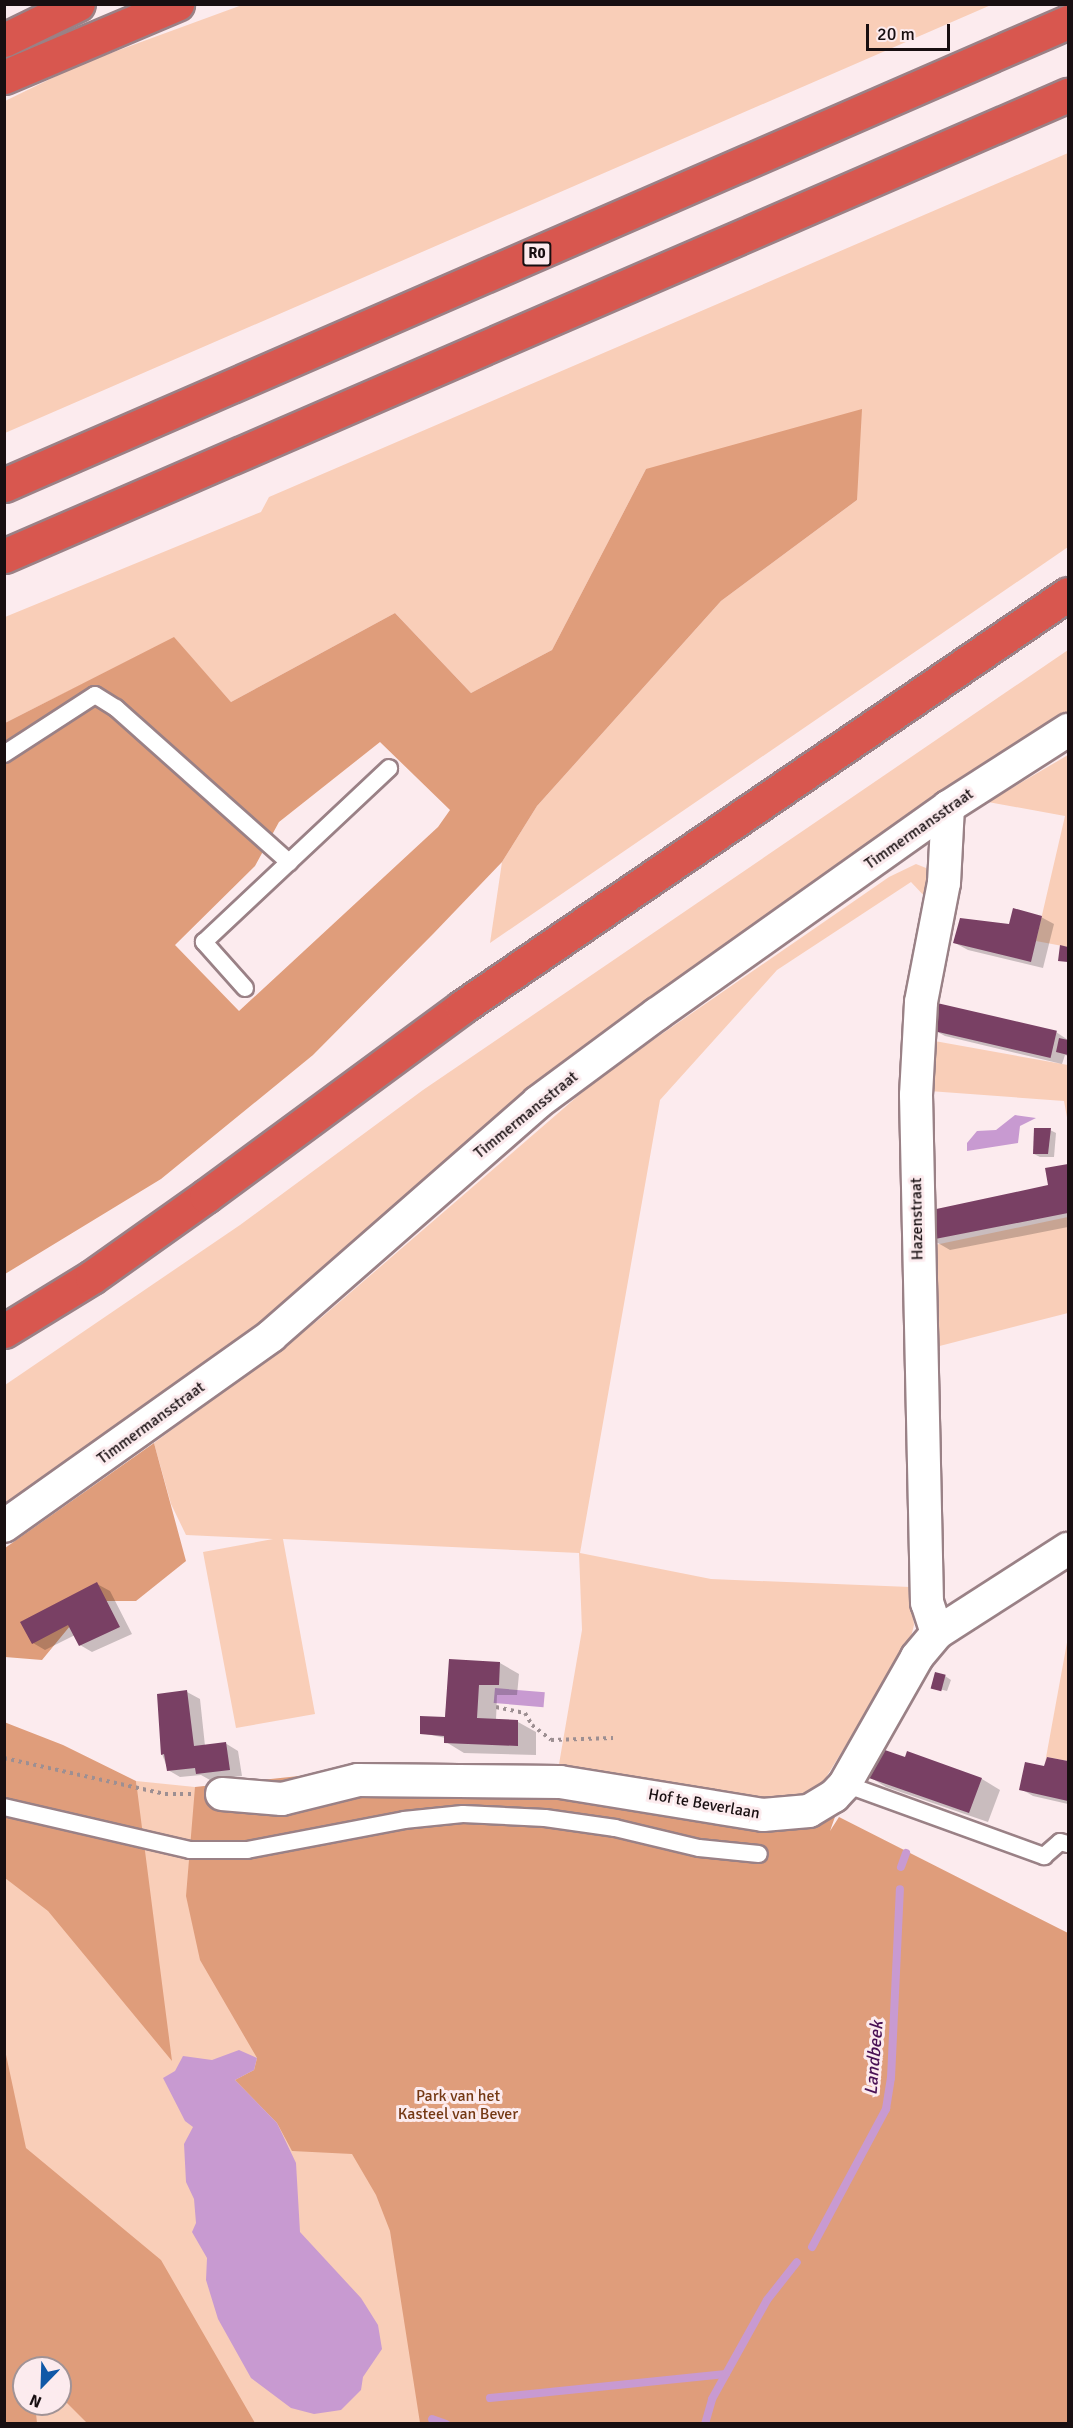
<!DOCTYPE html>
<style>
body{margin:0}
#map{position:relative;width:1073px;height:2428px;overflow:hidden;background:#fcebee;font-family:Signika,sans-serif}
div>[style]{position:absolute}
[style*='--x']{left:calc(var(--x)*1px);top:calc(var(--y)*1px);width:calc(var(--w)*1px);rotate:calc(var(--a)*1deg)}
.green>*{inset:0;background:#f9ceb8}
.forest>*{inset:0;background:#df9d7b}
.water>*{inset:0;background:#c89ad1;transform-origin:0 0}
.shadow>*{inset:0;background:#0003}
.stream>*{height:8px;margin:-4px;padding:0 4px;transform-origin:4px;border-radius:4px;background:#c89ad1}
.building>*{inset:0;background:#794064;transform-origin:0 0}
.path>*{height:4px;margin-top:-2px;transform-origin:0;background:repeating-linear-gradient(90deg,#9d8f92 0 3px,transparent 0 7.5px)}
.roads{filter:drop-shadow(2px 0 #9a8186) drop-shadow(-2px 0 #9a8186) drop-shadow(0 2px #9a8186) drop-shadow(0 -2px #9a8186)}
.lane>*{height:16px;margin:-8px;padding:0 8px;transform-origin:8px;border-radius:8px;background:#fff}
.street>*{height:32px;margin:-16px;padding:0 16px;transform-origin:16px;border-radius:16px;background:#fff}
.highway>*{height:33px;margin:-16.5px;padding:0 16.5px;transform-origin:16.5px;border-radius:16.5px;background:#d8574f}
span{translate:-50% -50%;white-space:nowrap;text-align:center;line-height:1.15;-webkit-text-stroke:6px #fcebee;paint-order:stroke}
.shield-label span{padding:2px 4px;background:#fcebee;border:2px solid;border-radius:4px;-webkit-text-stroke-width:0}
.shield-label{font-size:15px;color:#180f11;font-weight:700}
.street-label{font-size:16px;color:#180f11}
.park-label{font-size:16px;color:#743813}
.water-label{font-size:18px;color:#491154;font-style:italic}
.frame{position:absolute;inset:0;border:6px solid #180f11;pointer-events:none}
.north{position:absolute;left:12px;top:2356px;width:60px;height:60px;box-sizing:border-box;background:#fcebee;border:2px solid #a19396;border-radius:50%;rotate:203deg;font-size:16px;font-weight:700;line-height:24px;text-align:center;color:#180f11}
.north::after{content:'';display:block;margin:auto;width:21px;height:27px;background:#1058a7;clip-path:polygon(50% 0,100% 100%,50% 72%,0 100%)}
.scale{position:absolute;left:866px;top:24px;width:84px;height:27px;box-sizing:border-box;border:3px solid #180f11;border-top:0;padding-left:8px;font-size:18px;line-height:21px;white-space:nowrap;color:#180f11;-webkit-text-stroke:4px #fcebee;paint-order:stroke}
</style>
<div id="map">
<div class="green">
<div style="clip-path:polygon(242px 5px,242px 4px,991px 5px,5px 433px,5px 101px,81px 64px)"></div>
<div style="clip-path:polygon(1068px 153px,1068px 547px,490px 943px,502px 862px,537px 806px,721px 601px,857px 500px,646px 469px,552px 650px,471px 693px,395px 613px,231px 702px,174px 638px,5px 723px,5px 617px,261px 512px,269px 497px)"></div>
<div style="clip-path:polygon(1068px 650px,1068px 715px,523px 1096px,269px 1319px,5px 1510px,5px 1385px,240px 1225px,423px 1090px)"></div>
<div style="clip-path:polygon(1068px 755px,1068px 947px,1036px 941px,1065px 816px,988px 802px)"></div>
<div style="clip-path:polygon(916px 864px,926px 868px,929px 875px,928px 900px,911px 882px,777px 970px,660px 1100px,580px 1553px,711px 1579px,910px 1587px,914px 1625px,910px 1641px,814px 1797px,794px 1806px,558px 1770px,582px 1630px,579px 1553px,283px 1539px,315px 1714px,236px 1728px,203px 1552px,273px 1539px,186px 1535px,171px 1504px,154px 1443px,321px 1318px,601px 1076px,889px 877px)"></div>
<div style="clip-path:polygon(929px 1040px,1068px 1065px,1068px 1123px,1064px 1101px,929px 1091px)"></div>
<div style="clip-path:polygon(1068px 1217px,1068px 1313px,928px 1349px,930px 1246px)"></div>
<div style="clip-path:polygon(1068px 1637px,1068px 1761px,1047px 1757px,1045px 1763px)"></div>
<div style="clip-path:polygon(evenodd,5px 1768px,137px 1787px,136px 1781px,195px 1787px,195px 1797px,819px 2423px,5px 2424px,5px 1768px,24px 2368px,60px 2368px,60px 2404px,24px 2404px,24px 2368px)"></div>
</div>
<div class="forest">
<div style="clip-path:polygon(evenodd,862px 409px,857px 500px,721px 601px,537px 806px,502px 862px,433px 934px,313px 1055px,161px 1179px,5px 1274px,5px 723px,174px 637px,231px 702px,395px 613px,471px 693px,552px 650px,646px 469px,862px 409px,380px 742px,450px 810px,438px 827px,239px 1011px,175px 945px,255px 866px,279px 822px,380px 742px)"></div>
<div style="clip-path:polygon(154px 1443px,186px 1561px,136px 1601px,101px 1601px,70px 1626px,42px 1660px,5px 1657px,5px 1548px)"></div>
<div style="clip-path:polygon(4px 1722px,63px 1745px,136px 1781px,172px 2061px,48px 1911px,5px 1878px)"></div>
<div style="clip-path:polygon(337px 1772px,561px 1779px,782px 1798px,836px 1814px,830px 1831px,839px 1817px,1068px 1933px,1068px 2423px,420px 2423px,390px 2231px,376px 2195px,352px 2154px,292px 2151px,277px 2123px,235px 2080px,254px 2070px,257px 2058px,200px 1960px,186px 1896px,195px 1787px)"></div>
<div style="clip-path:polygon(5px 2050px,26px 2148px,161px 2260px,255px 2423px,87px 2423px,60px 2396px,60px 2368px,32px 2367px,24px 2368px,24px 2404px,35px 2404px,37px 2423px,5px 2423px)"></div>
</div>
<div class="water">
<div style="clip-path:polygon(1015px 1115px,1036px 1118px,1020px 1126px,1018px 1143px,967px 1151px,967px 1143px,977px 1131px,996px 1130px)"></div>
<div style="left:495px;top:1688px;width:50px;height:15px;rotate:5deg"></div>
<div style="clip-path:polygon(239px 2050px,257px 2058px,254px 2070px,235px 2080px,277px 2123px,296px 2163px,300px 2232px,361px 2298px,378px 2325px,382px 2349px,363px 2377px,361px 2390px,341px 2410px,314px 2414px,291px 2408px,251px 2378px,218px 2319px,206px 2280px,207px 2258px,192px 2232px,196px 2223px,194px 2199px,186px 2182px,184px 2144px,193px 2127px,185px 2121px,163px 2078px,175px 2071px,183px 2056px,212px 2060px)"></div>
</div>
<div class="shadow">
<div style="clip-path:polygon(1041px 917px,1054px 924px,1043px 968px,968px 950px,955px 943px)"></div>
<div style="clip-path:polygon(932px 1029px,1056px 1032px,1068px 1040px,1068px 1056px,1065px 1055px,1062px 1064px,945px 1036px)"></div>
<div style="clip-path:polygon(1050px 1130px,1056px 1133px,1054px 1157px,1040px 1157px,1034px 1154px)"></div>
<div style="clip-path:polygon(1068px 1165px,1068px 1227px,950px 1250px,931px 1239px,1050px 1186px,1047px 1170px)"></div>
<div style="clip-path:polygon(97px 1584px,110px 1591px,132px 1634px,92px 1652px,80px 1645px,75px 1635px,45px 1650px,33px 1643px)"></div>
<div style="clip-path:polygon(450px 1660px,500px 1663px,519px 1674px,517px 1695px,497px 1695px,496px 1720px,518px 1722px,536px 1732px,536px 1755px,464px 1753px,446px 1742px,446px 1738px,421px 1733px,445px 1719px)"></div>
<div style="clip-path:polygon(945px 1676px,951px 1680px,947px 1691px,931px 1687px)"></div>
<div style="clip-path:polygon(187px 1692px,200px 1699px,205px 1746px,225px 1743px,238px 1751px,242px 1776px,210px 1780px,201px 1775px,180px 1777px,168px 1770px,162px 1754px)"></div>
<div style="clip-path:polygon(1048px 1758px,1068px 1763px,1068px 1804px,1033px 1796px,1021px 1789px,1046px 1768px)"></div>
<div style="clip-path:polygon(868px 1776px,982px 1779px,1000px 1790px,988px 1822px,886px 1787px)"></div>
</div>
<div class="stream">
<div style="--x:901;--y:1867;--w:15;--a:-70"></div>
<div style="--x:812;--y:2247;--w:157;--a:-61.8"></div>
<div style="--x:886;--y:2109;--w:31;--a:-81"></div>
<div style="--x:891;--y:2078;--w:189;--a:-87.3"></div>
<div style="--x:490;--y:2398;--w:237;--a:-5.8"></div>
<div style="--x:432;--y:2419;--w:15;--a:20"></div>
<div style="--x:705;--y:2424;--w:26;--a:-74"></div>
<div style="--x:712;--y:2399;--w:113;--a:-60.9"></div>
<div style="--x:767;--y:2300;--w:48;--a:-51.7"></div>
</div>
<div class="building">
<div style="clip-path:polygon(1013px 908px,1042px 916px,1031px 962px,953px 943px,960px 918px,1009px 924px)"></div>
<div style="clip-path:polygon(1060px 945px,1068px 947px,1068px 962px,1058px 961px)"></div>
<div style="left:937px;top:1003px;width:123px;height:28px;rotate:13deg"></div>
<div style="clip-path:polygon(1059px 1038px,1068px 1040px,1068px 1055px,1056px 1052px)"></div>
<div style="clip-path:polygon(1034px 1128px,1051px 1128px,1048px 1154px,1033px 1154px)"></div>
<div style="clip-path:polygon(1068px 1164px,1068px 1213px,930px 1240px,927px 1211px,1048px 1185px,1045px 1168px)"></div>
<div style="clip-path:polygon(97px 1582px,120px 1627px,79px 1646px,68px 1625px,32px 1644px,20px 1622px)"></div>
<div style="clip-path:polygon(449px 1659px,500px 1662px,499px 1685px,479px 1685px,477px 1718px,518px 1720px,518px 1746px,444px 1743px,444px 1736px,420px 1734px,420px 1716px,445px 1717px)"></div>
<div style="left:935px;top:1672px;width:11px;height:17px;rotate:15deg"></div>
<div style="clip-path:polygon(187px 1690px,194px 1746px,226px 1742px,230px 1770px,196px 1774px,195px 1768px,167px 1771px,164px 1754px,161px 1755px,157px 1694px)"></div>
<div style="clip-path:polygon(882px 1749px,905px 1757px,907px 1751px,982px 1778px,969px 1813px,866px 1777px)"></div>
<div style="clip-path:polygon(1047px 1757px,1068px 1761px,1068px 1801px,1019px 1790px,1025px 1762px,1044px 1766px)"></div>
</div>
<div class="path">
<div style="--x:496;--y:1707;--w:30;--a:12"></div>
<div style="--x:525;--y:1713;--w:14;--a:60"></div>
<div style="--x:532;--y:1725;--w:24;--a:38"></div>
<div style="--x:551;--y:1740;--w:62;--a:-1.8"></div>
<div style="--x:4;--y:1758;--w:165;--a:12.6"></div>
<div style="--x:165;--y:1794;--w:29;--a:0"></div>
</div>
<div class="roads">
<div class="lane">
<div style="--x:4;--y:754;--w:108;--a:-33"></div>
<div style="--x:95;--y:695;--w:25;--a:32"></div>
<div style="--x:116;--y:708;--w:232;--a:41.7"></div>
<div style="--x:245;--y:988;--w:62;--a:-131.7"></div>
<div style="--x:204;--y:942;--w:254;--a:-43.2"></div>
<div style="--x:845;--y:1784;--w:212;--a:19.9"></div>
<div style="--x:1044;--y:1856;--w:21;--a:-41"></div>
<div style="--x:1060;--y:1842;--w:8;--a:14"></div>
<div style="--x:4;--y:1807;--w:191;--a:13"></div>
<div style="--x:190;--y:1850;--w:57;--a:0"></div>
<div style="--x:247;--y:1850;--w:160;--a:-10.8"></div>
<div style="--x:404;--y:1820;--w:59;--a:-5.8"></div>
<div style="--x:463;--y:1814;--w:82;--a:2.8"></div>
<div style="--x:545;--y:1818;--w:71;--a:8.1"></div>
<div style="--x:615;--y:1828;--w:86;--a:13.4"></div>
<div style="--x:699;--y:1848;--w:60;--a:5.7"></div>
</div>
<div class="street">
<div style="--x:4;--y:1526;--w:328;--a:-35.4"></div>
<div style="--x:271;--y:1336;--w:355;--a:-41.2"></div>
<div style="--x:538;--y:1102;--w:148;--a:-36.5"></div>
<div style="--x:657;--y:1014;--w:357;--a:-35.4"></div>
<div style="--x:948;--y:807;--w:143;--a:-32.7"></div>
<div style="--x:937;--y:1633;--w:32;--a:-108"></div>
<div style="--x:927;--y:1603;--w:508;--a:-91.24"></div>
<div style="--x:916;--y:1095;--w:93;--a:-86.9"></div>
<div style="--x:921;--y:1002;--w:121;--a:-79.1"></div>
<div style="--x:944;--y:883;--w:76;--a:-87"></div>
<div style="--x:222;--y:1794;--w:60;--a:4.8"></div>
<div style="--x:282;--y:1799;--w:78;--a:-14"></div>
<div style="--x:358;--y:1780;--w:202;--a:0.6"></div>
<div style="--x:560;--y:1782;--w:206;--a:9.2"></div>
<div style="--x:763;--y:1815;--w:46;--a:-5"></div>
<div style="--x:809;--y:1811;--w:29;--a:-31"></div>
<div style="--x:834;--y:1796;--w:16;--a:-47"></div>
<div style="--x:845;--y:1784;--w:146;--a:-60.4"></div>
<div style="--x:917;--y:1657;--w:31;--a:-50"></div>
<div style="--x:937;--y:1633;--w:156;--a:-32.7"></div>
</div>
<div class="highway">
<div style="--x:4;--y:40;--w:82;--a:-25.9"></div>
<div style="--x:4;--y:77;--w:188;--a:-22.9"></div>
<div style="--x:4;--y:485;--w:1160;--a:-23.52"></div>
<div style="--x:4;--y:556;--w:1160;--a:-23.43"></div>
<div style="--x:4;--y:1331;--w:103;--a:-31.5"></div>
<div style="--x:92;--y:1277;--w:140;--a:-35.4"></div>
<div style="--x:206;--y:1196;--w:318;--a:-36.4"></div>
<div style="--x:462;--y:1007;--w:733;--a:-34.28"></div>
</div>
</div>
<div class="shield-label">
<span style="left:537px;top:254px">R0</span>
</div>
<div class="street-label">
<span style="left:919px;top:829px;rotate:-35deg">Timmermansstraat</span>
<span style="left:526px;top:1115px;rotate:-39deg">Timmermansstraat</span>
<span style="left:917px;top:1219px;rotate:-91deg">Hazenstraat</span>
<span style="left:151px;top:1423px;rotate:-36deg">Timmermansstraat</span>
<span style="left:704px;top:1804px;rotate:10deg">Hof te Beverlaan</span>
</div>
<div class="park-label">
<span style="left:458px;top:2105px">Park van het<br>Kasteel van Bever</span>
</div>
<div class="water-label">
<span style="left:874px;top:2058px;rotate:-85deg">Landbeek</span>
</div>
<div class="frame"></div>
<div class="north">N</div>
<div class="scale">20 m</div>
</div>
